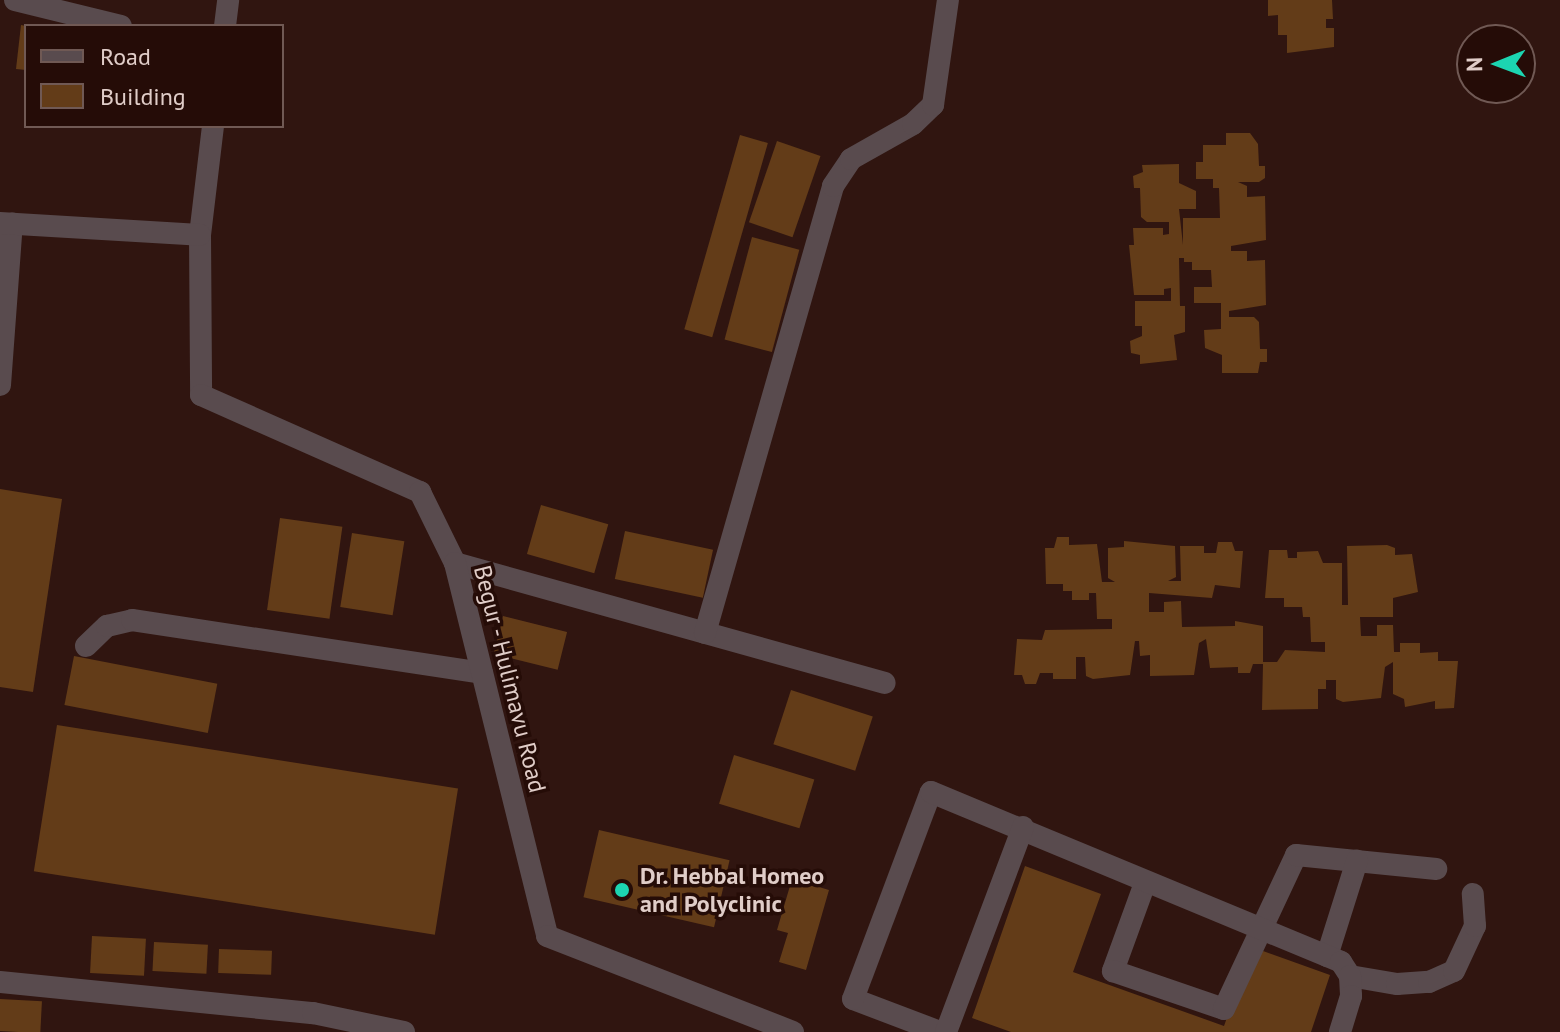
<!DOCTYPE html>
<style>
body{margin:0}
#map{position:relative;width:1560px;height:1032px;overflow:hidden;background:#301510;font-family:"PT Sans",sans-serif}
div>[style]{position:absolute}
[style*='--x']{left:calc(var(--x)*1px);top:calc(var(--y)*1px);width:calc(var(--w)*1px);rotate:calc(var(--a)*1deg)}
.building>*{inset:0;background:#633c18;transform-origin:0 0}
.minor>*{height:22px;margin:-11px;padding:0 11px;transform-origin:11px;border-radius:11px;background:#594b4e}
.tertiary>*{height:22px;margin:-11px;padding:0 11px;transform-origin:11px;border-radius:11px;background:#594b4e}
.dots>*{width:22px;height:22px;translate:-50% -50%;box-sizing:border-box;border:4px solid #250c07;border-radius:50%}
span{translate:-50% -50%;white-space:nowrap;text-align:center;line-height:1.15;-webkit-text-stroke:7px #250c07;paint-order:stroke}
.street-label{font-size:24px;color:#e0cdc8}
.poi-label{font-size:24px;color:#e0cdc8;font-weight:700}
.left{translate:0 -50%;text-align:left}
.legend{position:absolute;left:24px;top:24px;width:260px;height:104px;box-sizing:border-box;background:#250c07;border:2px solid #705954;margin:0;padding:10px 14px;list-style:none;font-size:24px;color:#e0cdc8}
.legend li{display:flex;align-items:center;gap:16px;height:40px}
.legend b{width:40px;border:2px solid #705954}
.north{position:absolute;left:1456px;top:24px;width:80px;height:80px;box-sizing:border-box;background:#250c07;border:2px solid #705954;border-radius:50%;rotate:269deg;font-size:22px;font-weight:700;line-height:32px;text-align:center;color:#e0cdc8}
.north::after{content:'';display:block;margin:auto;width:28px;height:36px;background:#1cd5b1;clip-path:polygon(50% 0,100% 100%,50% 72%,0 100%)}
</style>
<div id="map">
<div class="building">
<div style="clip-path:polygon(1268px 0,1332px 0,1333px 19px,1326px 19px,1326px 28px,1334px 28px,1334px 47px,1287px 53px,1287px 35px,1278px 35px,1278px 15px,1268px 16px)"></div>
<div style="clip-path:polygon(21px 25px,26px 26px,26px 70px,16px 69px)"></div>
<div style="clip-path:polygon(1226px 133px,1250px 133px,1258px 144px,1259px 166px,1265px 166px,1265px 178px,1259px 182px,1238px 182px,1247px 186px,1247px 197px,1265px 196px,1266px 240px,1231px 246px,1231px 251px,1247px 251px,1247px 261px,1265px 260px,1266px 305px,1229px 311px,1229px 317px,1254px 317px,1259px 322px,1260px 349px,1267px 349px,1267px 362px,1260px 362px,1258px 373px,1222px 373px,1222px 355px,1205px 348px,1204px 330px,1221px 329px,1221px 303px,1194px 303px,1194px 287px,1212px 287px,1211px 270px,1192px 270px,1192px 262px,1184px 262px,1184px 258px,1179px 258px,1180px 306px,1185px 306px,1185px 332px,1174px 335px,1177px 360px,1140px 364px,1140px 355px,1131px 353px,1130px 341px,1142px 336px,1142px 326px,1135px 326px,1135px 301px,1171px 301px,1171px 288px,1164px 289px,1164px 295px,1134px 295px,1129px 245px,1134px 245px,1133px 228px,1163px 228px,1163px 235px,1169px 234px,1169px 222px,1147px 222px,1141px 217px,1140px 188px,1134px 188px,1133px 176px,1143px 172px,1142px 165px,1179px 164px,1179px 183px,1196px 191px,1196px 209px,1179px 209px,1183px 245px,1183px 218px,1220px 218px,1219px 188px,1213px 188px,1213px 179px,1196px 179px,1196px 162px,1203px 162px,1203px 145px,1226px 145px)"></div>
<div style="left:740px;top:135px;width:29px;height:202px;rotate:16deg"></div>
<div style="left:777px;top:141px;width:46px;height:86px;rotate:19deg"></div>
<div style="left:752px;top:237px;width:49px;height:106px;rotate:15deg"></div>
<div style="clip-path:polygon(0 489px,62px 499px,33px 692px,0 687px)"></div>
<div style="left:541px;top:505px;width:70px;height:51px;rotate:16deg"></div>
<div style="left:280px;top:518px;width:63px;height:93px;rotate:8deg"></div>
<div style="left:625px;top:531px;width:90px;height:49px;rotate:12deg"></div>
<div style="left:352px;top:533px;width:53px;height:75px;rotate:9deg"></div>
<div style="clip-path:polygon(1057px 537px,1069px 537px,1069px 545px,1097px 544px,1102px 582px,1115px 582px,1108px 578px,1108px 548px,1124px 547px,1124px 541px,1175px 546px,1176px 577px,1168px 581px,1181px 581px,1180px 546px,1204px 546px,1204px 553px,1216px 553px,1218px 542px,1232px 542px,1235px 551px,1243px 551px,1240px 588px,1215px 585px,1212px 598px,1149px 593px,1149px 612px,1164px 612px,1164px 602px,1181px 601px,1182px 627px,1235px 626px,1235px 621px,1263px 626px,1263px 662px,1277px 662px,1285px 650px,1325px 652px,1325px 642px,1311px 642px,1310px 617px,1303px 617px,1302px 607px,1284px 607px,1284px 598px,1265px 598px,1269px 550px,1287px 550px,1288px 558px,1297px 558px,1297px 552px,1318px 551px,1323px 563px,1342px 563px,1342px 605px,1348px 605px,1347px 546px,1387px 545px,1395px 548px,1395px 555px,1412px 554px,1418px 592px,1393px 598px,1393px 617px,1360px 617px,1361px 636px,1377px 636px,1377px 625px,1393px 625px,1394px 652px,1400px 652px,1400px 643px,1420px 643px,1420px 653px,1438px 652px,1438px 661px,1458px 661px,1454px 708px,1435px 709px,1435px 701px,1405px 707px,1404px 699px,1393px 694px,1393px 662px,1385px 667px,1381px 698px,1343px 702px,1336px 699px,1336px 680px,1326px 680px,1326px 689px,1318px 689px,1318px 709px,1262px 710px,1263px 664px,1253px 664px,1250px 673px,1238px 673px,1238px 667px,1210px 668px,1206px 639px,1199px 643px,1194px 675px,1150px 676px,1150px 655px,1140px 656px,1139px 641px,1135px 641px,1130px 675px,1093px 679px,1086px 676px,1085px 657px,1076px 657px,1076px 679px,1053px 679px,1053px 673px,1040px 673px,1036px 684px,1025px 684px,1022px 675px,1014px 675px,1017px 639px,1042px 640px,1045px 630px,1112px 629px,1112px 619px,1097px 619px,1096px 593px,1089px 593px,1089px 600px,1072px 600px,1072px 591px,1063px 591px,1063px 584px,1046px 584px,1045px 548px,1054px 548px)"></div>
<div style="left:503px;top:616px;width:66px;height:39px;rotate:14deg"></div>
<div style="left:74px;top:656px;width:146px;height:50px;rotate:11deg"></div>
<div style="left:791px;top:690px;width:86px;height:57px;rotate:18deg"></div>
<div style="left:57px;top:725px;width:406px;height:148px;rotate:9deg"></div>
<div style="left:734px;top:755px;width:84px;height:51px;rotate:17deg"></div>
<div style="left:599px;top:830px;width:134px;height:69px;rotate:13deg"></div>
<div style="clip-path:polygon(1025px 866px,1101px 894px,1073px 972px,1224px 1026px,1252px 947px,1330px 975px,1311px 1032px,1011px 1032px,972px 1018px)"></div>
<div style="clip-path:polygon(792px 879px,829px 890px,806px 970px,779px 962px,788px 933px,777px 930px)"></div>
<div style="left:92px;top:936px;width:54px;height:37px;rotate:3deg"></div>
<div style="left:154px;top:942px;width:54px;height:29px;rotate:3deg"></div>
<div style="left:219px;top:949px;width:53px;height:24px;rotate:2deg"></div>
<div style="left:0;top:999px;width:42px;height:32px;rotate:3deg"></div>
</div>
<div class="minor">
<div style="--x:15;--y:0;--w:109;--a:13.8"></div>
<div style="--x:0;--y:385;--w:162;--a:-85.8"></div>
<div style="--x:455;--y:563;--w:446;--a:15.6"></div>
<div style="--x:705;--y:633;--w:465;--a:-74"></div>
<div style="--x:833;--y:186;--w:32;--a:-56"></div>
<div style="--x:851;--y:159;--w:71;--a:-29.4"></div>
<div style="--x:913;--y:124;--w:28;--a:-44"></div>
<div style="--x:933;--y:105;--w:106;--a:-81.9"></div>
<div style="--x:86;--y:646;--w:29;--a:-44"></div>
<div style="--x:107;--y:626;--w:26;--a:-13"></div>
<div style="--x:132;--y:620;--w:354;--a:8.6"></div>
<div style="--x:1145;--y:883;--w:94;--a:110"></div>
<div style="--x:1113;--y:971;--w:117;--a:18.9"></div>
<div style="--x:1224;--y:1009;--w:170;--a:-64.9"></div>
<div style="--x:1296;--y:855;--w:141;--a:5.7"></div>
<div style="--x:1327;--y:956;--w:100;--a:-72.5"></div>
<div style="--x:1350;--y:976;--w:48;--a:9.7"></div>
<div style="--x:1397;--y:984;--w:32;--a:-4"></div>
<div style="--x:1429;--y:982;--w:27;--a:-24"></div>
<div style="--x:1454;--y:971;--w:50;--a:-65"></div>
<div style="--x:1475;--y:926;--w:32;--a:-94"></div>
<div style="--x:0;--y:982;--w:315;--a:5.7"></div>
<div style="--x:313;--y:1013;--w:93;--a:11.8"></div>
<div style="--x:940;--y:1032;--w:93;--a:-159.2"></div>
<div style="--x:853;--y:999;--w:221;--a:-69.4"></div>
<div style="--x:931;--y:792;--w:444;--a:22.5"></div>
<div style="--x:1341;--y:962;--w:17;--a:57"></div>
<div style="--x:1350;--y:976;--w:20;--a:87"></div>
<div style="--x:1351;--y:996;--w:38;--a:107"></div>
<div style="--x:946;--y:1032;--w:219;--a:-69.4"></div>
</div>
<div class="tertiary">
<div style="--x:225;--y:26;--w:26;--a:-83"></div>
<div style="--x:213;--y:126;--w:110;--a:96.8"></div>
<div style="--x:200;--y:235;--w:160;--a:89.6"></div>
<div style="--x:201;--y:395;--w:240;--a:23.9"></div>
<div style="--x:420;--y:492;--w:79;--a:63.8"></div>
<div style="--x:455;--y:563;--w:384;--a:76.1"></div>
<div style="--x:547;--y:936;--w:264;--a:21.3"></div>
<div style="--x:0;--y:223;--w:200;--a:3.4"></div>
</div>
<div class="dots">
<div style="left:622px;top:890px;background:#1cd5b1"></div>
</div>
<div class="street-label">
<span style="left:510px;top:679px;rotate:76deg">Begur - Hulimavu Road</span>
</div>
<div class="poi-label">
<span class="left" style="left:640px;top:890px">Dr. Hebbal Homeo<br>and Polyclinic</span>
</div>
<ul class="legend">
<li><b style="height:10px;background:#594b4e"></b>Road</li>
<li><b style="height:22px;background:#633c18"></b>Building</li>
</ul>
<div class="north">N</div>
</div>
